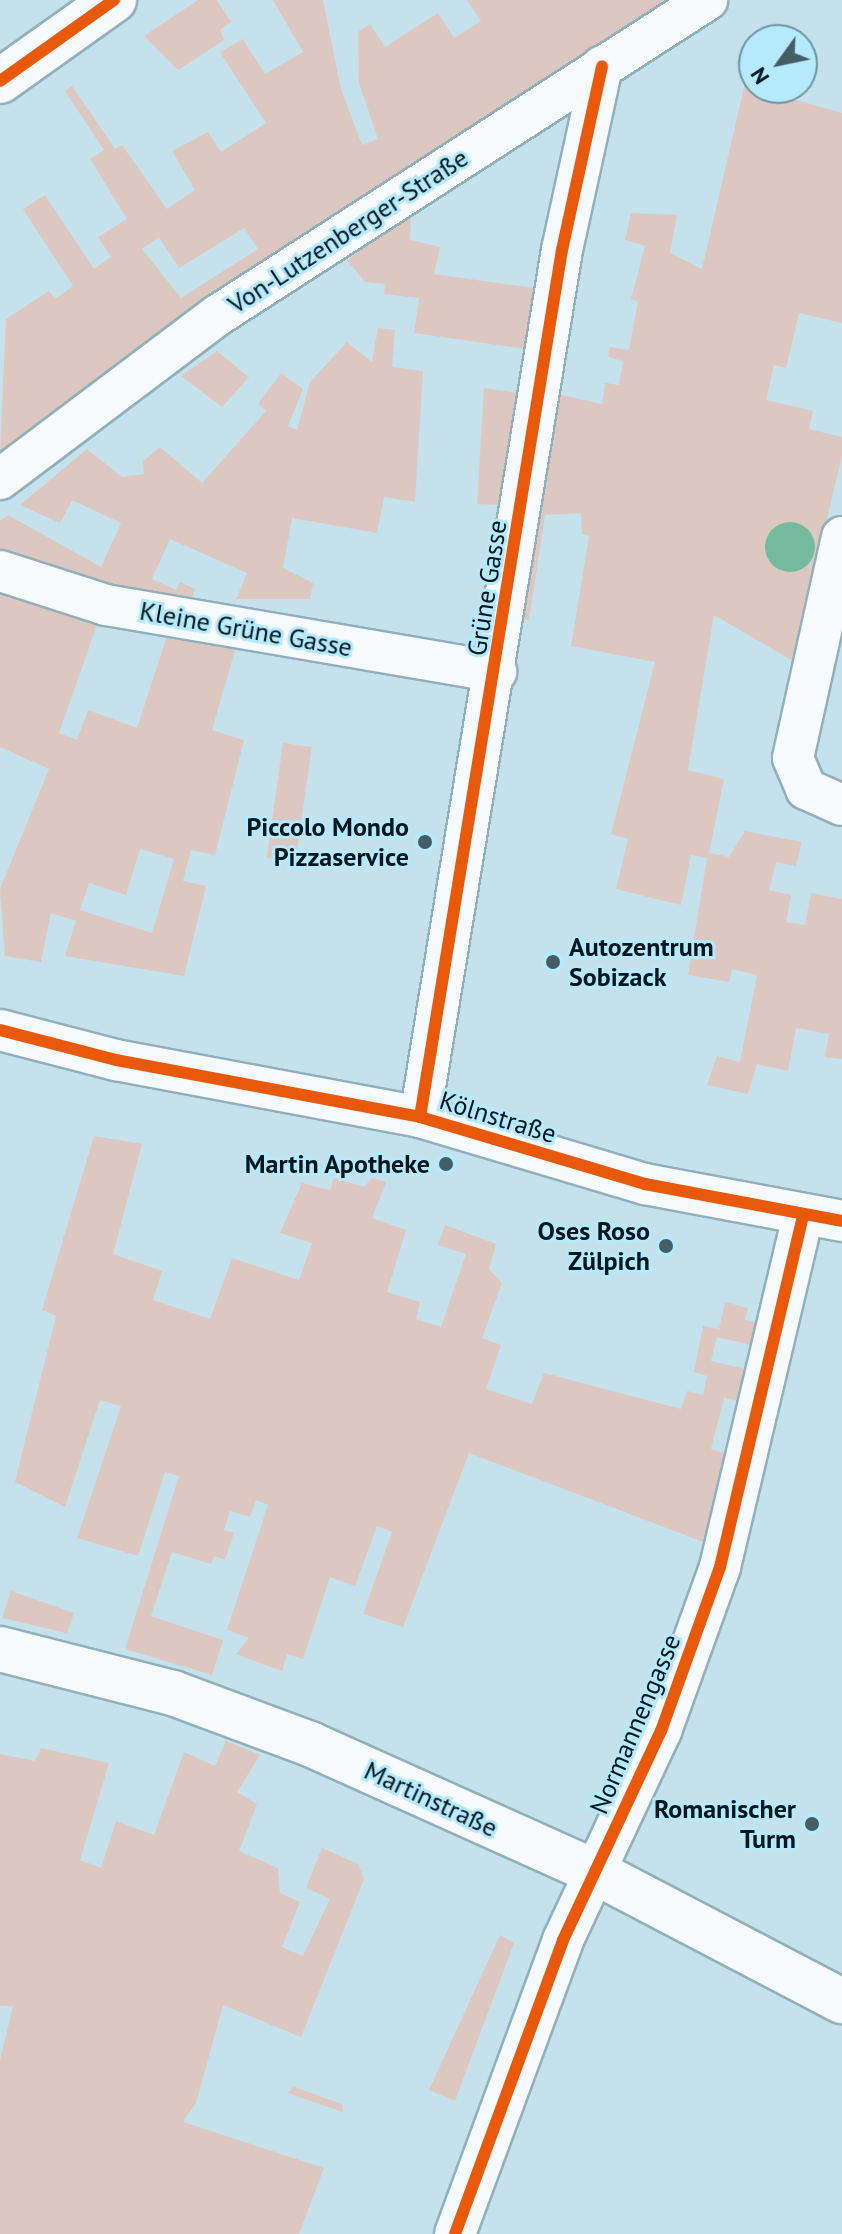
<!DOCTYPE html>
<meta charset="utf-8">
<style>
body{margin:0}
#map{position:relative;width:842px;height:2234px;overflow:hidden;background:#c5e1eb;font-family:"PT Sans",sans-serif}
div>[style]{position:absolute}
[style*='--x']{left:calc(var(--x)*1px);top:calc(var(--y)*1px);width:calc(var(--w)*1px);rotate:calc(var(--a)*1deg)}
.green>*{inset:0;background:#ddc8c1;transform-origin:0 0}
.water>*{inset:0;background:#74ba9f}
.round{border-radius:50%}
.roads{filter:drop-shadow(2px 0 #91b0ba) drop-shadow(-2px 0 #91b0ba) drop-shadow(0 2px #91b0ba) drop-shadow(0 -2px #91b0ba)}
.minor>*{height:40px;margin:-20px;padding:0 20px;transform-origin:20px;border-radius:20px;background:#f6fafc}
.tertiary>*{height:44px;margin:-22px;padding:0 22px;transform-origin:22px;border-radius:22px;background:#f6fafc}
.cycleway>*{height:12px;margin:-6px;padding:0 6px;transform-origin:6px;border-radius:6px;background:#e8590c}
.dots>*{width:22px;height:22px;translate:-50% -50%;box-sizing:border-box;border:4px solid #b5e9fb;border-radius:50%}
span{translate:-50% -50%;white-space:nowrap;text-align:center;line-height:1.15;-webkit-text-stroke:6px #b5e9fb;paint-order:stroke}
.street-label{font-size:26px;color:#00161f}
.poi-label{font-size:26px;color:#00161f;font-weight:700}
.right{translate:-100% -50%;text-align:right}
.left{translate:0 -50%;text-align:left}
.north{position:absolute;left:738px;top:24px;width:80px;height:80px;box-sizing:border-box;background:#b5e9fb;border:2px solid #6d95a3;border-radius:50%;rotate:237deg;font-size:22px;font-weight:700;line-height:32px;text-align:center;color:#00161f}
.north::after{content:'';display:block;margin:auto;width:28px;height:36px;background:#455d66;clip-path:polygon(50% 0,100% 100%,50% 72%,0 100%)}
</style>
<div id="map">
<div class="green">
<div style="clip-path:polygon(198px 0,217px 0,231px 22px,220px 30px,224px 40px,178px 70px,144px 36px)"></div>
<div style="clip-path:polygon(evenodd,273px 0,323px 0,341px 89px,362px 145px,378px 139px,359px 83px,358px 32px,370px 24px,385px 47px,438px 13px,454px 38px,481px 21px,467px 0,675px 0,261px 263px,0 455px,6px 319px,49px 291px,55px 299px,73px 286px,23px 209px,45px 195px,94px 269px,111px 257px,98px 237px,127px 219px,90px 159px,104px 150px,65px 91px,72px 86px,115px 149px,122px 145px,167px 209px,195px 190px,172px 151px,208px 132px,221px 152px,266px 123px,220px 52px,243px 39px,265px 74px,303px 52px,273px 0,244px 228px,258px 249px,181px 298px,142px 249px,159px 237px,179px 268px,244px 228px)"></div>
<div style="clip-path:polygon(746px 79px,754px 88px,842px 113px,842px 323px,799px 313px,786px 368px,774px 365px,766px 400px,813px 411px,809px 429px,842px 437px,842px 456px,793px 661px,714px 615px,688px 770px,724px 779px,709px 853px,729px 857px,745px 831px,802px 842px,796px 866px,776px 862px,769px 890px,791px 895px,786px 922px,805px 925px,811px 893px,842px 899px,842px 1059px,825px 1057px,829px 1034px,796px 1028px,788px 1071px,757px 1064px,748px 1094px,707px 1085px,717px 1056px,740px 1062px,757px 975px,732px 969px,729px 982px,688px 975px,707px 858px,691px 855px,681px 905px,616px 889px,628px 839px,611px 834px,655px 662px,571px 646px,589px 536px,582px 534px,581px 513px,545px 515px,529px 620px,516px 619px,553px 393px,602px 404px,605px 383px,619px 385px,623px 361px,608px 357px,610px 347px,629px 350px,638px 301px,631px 299px,645px 246px,625px 240px,631px 213px,677px 215px,670px 253px,702px 269px)"></div>
<div style="clip-path:polygon(411px 215px,410px 240px,440px 247px,434px 274px,534px 288px,525px 349px,414px 333px,419px 298px,384px 294px,385px 284px,365px 282px,347px 260px)"></div>
<div style="clip-path:polygon(378px 328px,395px 330px,392px 367px,423px 371px,415px 502px,384px 497px,377px 533px,292px 518px,283px 568px,313px 583px,310px 599px,236px 599px,247px 573px,170px 539px,152px 579px,176px 590px,180px 582px,195px 589px,188px 606px,99px 589px,0 552px,0 521px,8px 515px,101px 567px,121px 523px,72px 500px,60px 523px,20px 505px,87px 449px,122px 477px,144px 474px,143px 461px,160px 447px,202px 483px,266px 411px,258px 404px,281px 373px,303px 389px,288px 426px,297px 430px,310px 382px,347px 342px,372px 362px)"></div>
<div style="clip-path:polygon(217px 351px,249px 377px,222px 407px,181px 376px)"></div>
<div style="clip-path:polygon(484px 388px,517px 393px,502px 505px,477px 504px)"></div>
<div style="clip-path:polygon(evenodd,0 591px,98px 622px,59px 733px,77px 740px,88px 710px,137px 728px,167px 636px,236px 647px,212px 730px,244px 740px,215px 855px,191px 850px,183px 881px,206px 886px,184px 976px,65px 956px,76px 921px,51px 913px,41px 962px,5px 956px,0 889px,49px 769px,0 747px,0 591px,140px 849px,174px 859px,152px 933px,80px 910px,89px 883px,126px 895px,140px 849px)"></div>
<div style="left:283px;top:743px;width:29px;height:116px;rotate:8deg"></div>
<div style="clip-path:polygon(94px 1136px,142px 1144px,113px 1254px,162px 1271px,153px 1300px,210px 1319px,232px 1258px,299px 1280px,312px 1243px,280px 1233px,302px 1183px,330px 1190px,334px 1178px,364px 1187px,372px 1178px,386px 1182px,372px 1218px,406px 1230px,387px 1292px,420px 1302px,416px 1319px,441px 1327px,466px 1254px,438px 1245px,445px 1225px,496px 1244px,489px 1269px,502px 1283px,482px 1338px,501px 1345px,486px 1389px,532px 1404px,544px 1373px,681px 1409px,687px 1391px,703px 1395px,707px 1376px,694px 1372px,703px 1326px,719px 1329px,725px 1302px,748px 1308px,745px 1320px,766px 1325px,756px 1346px,717px 1337px,711px 1361px,750px 1370px,747px 1403px,724px 1398px,711px 1449px,736px 1457px,714px 1546px,469px 1453px,403px 1627px,363px 1614px,392px 1532px,377px 1526px,355px 1586px,330px 1577px,303px 1659px,287px 1654px,282px 1671px,236px 1654px,249px 1638px,227px 1630px,268px 1505px,256px 1500px,250px 1517px,230px 1511px,224px 1530px,234px 1533px,225px 1560px,214px 1556px,211px 1564px,172px 1552px,151px 1616px,223px 1640px,212px 1675px,125px 1649px,179px 1476px,165px 1472px,138px 1556px,77px 1538px,121px 1406px,100px 1400px,65px 1507px,15px 1482px,56px 1316px,42px 1310px)"></div>
<div style="clip-path:polygon(11px 1591px,74px 1613px,67px 1633px,2px 1618px)"></div>
<div style="clip-path:polygon(226px 1741px,260px 1755px,237px 1792px,257px 1804px,239px 1851px,278px 1868px,280px 1893px,300px 1902px,282px 1947px,303px 1956px,330px 1899px,306px 1888px,322px 1848px,358px 1864px,364px 1879px,301px 2037px,223px 2005px,196px 2103px,183px 2122px,324px 2168px,299px 2234px,0 2234px,0 2060px,13px 2006px,0 2006px,0 1754px,35px 1761px,41px 1748px,109px 1763px,80px 1860px,101px 1868px,116px 1821px,154px 1835px,184px 1752px,215px 1766px)"></div>
<div style="clip-path:polygon(500px 1935px,514px 1943px,455px 2101px,429px 2090px)"></div>
<div style="clip-path:polygon(294px 2087px,342px 2104px,343px 2112px,287px 2093px)"></div>
</div>
<div class="water">
<div class="round" style="left:765px;top:522px;width:50px;height:50px"></div>
</div>
<div class="roads">
<div class="minor">
<div style="--x:0;--y:479;--w:273;--a:-37"></div>
<div style="--x:218;--y:315;--w:582;--a:-32.79"></div>
<div style="--x:842;--y:537;--w:226;--a:102.5"></div>
<div style="--x:793;--y:758;--w:34;--a:67"></div>
<div style="--x:806;--y:789;--w:39;--a:24"></div>
<div style="--x:0;--y:571;--w:111;--a:17.8"></div>
<div style="--x:106;--y:605;--w:396;--a:9.7"></div>
<div style="--x:0;--y:1030;--w:120;--a:14.5"></div>
<div style="--x:116;--y:1060;--w:309;--a:10.6"></div>
<div style="--x:420;--y:1117;--w:235;--a:16.6"></div>
<div style="--x:645;--y:1184;--w:200;--a:10.6"></div>
<div style="--x:420;--y:1117;--w:879;--a:-80.7"></div>
<div style="--x:562;--y:250;--w:188;--a:-77.7"></div>
<div style="--x:455;--y:2234;--w:313;--a:-69.8"></div>
<div style="--x:563;--y:1940;--w:231;--a:-64.9"></div>
<div style="--x:661;--y:1731;--w:174;--a:-70.2"></div>
<div style="--x:720;--y:1567;--w:362;--a:-76.7"></div>
</div>
<div class="tertiary">
<div style="--x:0;--y:81;--w:140;--a:-35.4"></div>
<div style="--x:0;--y:1649;--w:179;--a:14.3"></div>
<div style="--x:173;--y:1693;--w:146;--a:20.4"></div>
<div style="--x:310;--y:1744;--w:312;--a:24.2"></div>
<div style="--x:595;--y:1872;--w:279;--a:27.6"></div>
</div>
</div>
<div class="cycleway">
<div style="--x:0;--y:81;--w:140;--a:-35.4"></div>
<div style="--x:0;--y:1030;--w:120;--a:14.5"></div>
<div style="--x:116;--y:1060;--w:309;--a:10.6"></div>
<div style="--x:420;--y:1117;--w:235;--a:16.6"></div>
<div style="--x:645;--y:1184;--w:200;--a:10.6"></div>
<div style="--x:420;--y:1117;--w:879;--a:-80.7"></div>
<div style="--x:562;--y:250;--w:188;--a:-77.7"></div>
<div style="--x:455;--y:2234;--w:313;--a:-69.8"></div>
<div style="--x:563;--y:1940;--w:231;--a:-64.9"></div>
<div style="--x:661;--y:1731;--w:174;--a:-70.2"></div>
<div style="--x:720;--y:1567;--w:362;--a:-76.7"></div>
</div>
<div class="dots">
<div style="left:425px;top:842px;background:#455d66"></div>
<div style="left:553px;top:962px;background:#455d66"></div>
<div style="left:446px;top:1164px;background:#455d66"></div>
<div style="left:666px;top:1246px;background:#455d66"></div>
<div style="left:812px;top:1824px;background:#455d66"></div>
</div>
<div class="street-label">
<span style="left:348px;top:231px;rotate:-33deg">Von-Lutzenberger-Straße</span>
<span style="left:487px;top:588px;rotate:-81deg">Grüne Gasse</span>
<span style="left:246px;top:629px;rotate:10deg">Kleine Grüne Gasse</span>
<span style="left:498px;top:1117px;rotate:17deg">Kölnstraße</span>
<span style="left:635px;top:1724px;rotate:-67deg">Normannengasse</span>
<span style="left:431px;top:1799px;rotate:25deg">Martinstraße</span>
</div>
<div class="poi-label">
<span class="right" style="left:409px;top:842px">Piccolo Mondo<br>Pizzaservice</span>
<span class="left" style="left:569px;top:962px">Autozentrum<br>Sobizack</span>
<span class="right" style="left:430px;top:1164px">Martin Apotheke</span>
<span class="right" style="left:650px;top:1246px">Oses Roso<br>Zülpich</span>
<span class="right" style="left:796px;top:1824px">Romanischer<br>Turm</span>
</div>
<div class="north">N</div>
</div>
